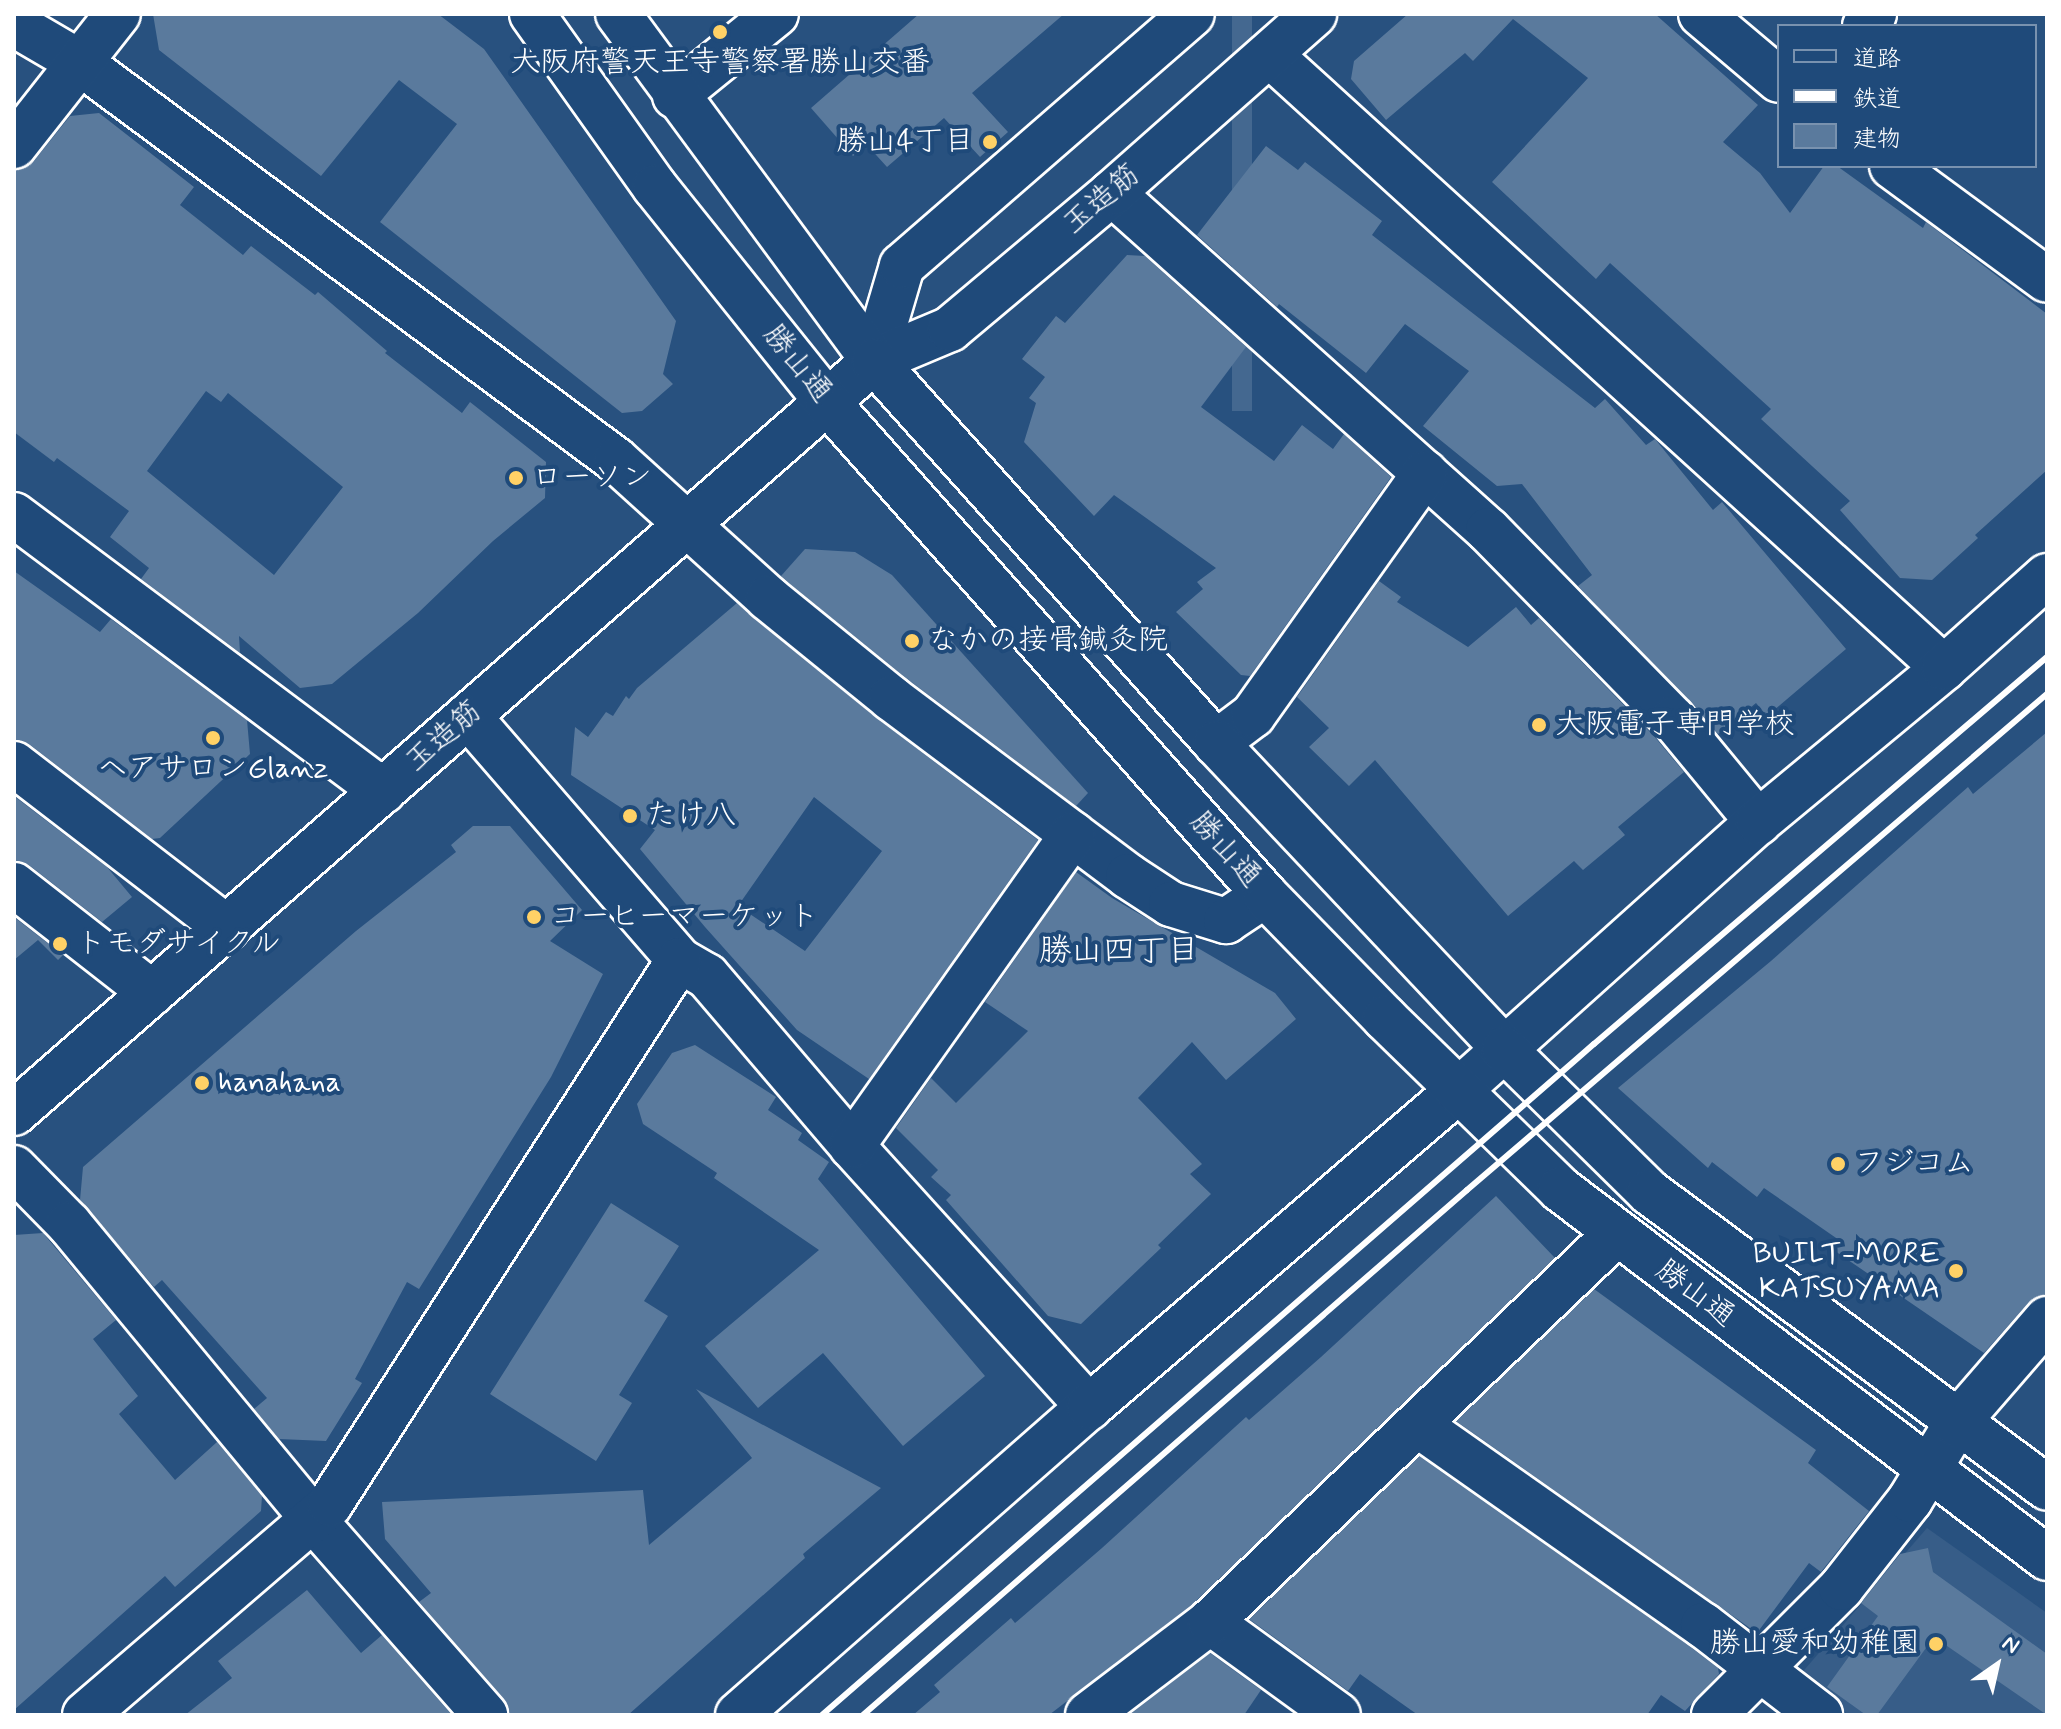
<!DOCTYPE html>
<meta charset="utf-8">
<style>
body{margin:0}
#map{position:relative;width:2061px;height:1729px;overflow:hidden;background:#28517f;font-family:Mynerve,"Klee One",sans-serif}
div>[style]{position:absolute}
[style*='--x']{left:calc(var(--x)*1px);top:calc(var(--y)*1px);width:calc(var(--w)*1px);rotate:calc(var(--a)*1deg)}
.built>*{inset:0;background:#375d88}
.green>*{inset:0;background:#446890;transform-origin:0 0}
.building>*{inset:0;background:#5a7a9d}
.roads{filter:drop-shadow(2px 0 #fff) drop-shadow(-2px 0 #fff) drop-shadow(0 2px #fff) drop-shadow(0 -2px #fff)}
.minor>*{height:44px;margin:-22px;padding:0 22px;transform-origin:22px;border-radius:22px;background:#1f4a7a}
.major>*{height:44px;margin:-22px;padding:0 22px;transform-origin:22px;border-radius:22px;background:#1f4a7a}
.rail>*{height:6px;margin:-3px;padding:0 3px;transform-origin:3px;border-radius:3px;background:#fff}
.dots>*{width:22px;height:22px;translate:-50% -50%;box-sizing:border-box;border:4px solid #1f4a7a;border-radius:50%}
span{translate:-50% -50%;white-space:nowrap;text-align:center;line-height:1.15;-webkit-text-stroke:8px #1f4a7a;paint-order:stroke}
.poi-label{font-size:30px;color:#fff}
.right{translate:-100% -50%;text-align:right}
.left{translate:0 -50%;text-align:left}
.street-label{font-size:30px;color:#fff}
.neighbourhood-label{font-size:32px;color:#fff}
.frame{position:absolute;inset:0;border:16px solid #fff;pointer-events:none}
.legend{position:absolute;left:1777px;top:24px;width:260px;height:144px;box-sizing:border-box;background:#1f4a7a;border:2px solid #7992af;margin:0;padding:10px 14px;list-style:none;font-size:24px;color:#fff}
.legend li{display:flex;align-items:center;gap:16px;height:40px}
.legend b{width:40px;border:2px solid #7992af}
.north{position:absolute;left:1957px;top:1625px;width:80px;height:80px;-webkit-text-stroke:6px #1f4a7a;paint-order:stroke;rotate:34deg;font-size:22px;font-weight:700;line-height:32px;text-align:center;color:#fff}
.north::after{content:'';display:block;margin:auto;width:28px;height:36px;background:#fff;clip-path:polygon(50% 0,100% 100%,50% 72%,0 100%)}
</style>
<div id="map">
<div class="built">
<div style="clip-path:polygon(1927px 1528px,2047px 1613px,2047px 1715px,1849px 1715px,1799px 1676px)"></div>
</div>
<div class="green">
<div style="left:1232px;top:14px;width:20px;height:397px"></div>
</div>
<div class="building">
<div style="clip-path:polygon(153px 14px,438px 14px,484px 49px,676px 321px,663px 374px,673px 384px,642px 411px,622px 413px,380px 222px,457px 124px,399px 80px,321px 176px,159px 50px)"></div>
<div style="clip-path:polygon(919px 14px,1064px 14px,972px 93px,1008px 132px,980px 157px,944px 118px,887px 167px,867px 145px,853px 156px,811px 108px)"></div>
<div style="clip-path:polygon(1408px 14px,1655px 14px,1758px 105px,1723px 142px,1760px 173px,1790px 213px,1824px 166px,1837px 166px,1923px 228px,1926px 222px,2047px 314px,2047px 470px,1975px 535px,1978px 538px,1932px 580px,1900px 578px,1840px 510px,1850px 501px,1761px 419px,1771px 409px,1610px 263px,1596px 279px,1492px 182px,1588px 78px,1513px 19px,1473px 61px,1465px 53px,1386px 120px,1351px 79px,1354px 61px)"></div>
<div style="clip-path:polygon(evenodd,99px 113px,194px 187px,180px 205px,243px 255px,251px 246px,315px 295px,318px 292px,387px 351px,385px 353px,462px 413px,470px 402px,546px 462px,545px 498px,493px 541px,418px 613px,332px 684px,300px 688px,239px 636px,240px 653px,141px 579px,149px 568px,110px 537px,129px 511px,57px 458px,54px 462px,14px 432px,14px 170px,34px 161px,70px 116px,99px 113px,206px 391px,221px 402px,228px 393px,343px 487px,274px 575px,147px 471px,206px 391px)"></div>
<div style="clip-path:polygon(1266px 146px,1298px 170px,1305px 162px,1382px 221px,1372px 235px,1595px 408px,1605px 399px,1646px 445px,1655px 439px,1713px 510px,1722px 502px,1846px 649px,1767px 716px,1756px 703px,1718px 734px,1578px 586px,1592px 575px,1522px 484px,1497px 486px,1423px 426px,1469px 371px,1405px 324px,1366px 373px,1279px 304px,1277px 307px,1197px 235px)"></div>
<div style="clip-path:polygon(1127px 255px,1145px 256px,1246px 347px,1201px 407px,1274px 461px,1302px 425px,1333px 449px,1344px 434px,1391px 477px,1250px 676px,1241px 675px,1176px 612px,1203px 589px,1197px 582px,1216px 568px,1114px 495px,1094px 516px,1024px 442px,1036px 403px,1029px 398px,1045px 377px,1022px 359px,1056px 316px,1065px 323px)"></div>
<div style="clip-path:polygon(805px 549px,855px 552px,892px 575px,1088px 793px,1076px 806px,906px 678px,784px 579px,781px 576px)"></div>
<div style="clip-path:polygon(14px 571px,100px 632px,111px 619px,247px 720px,250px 754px,160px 838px,152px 839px,29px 744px,14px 740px)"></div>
<div style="clip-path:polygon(1379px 581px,1401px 597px,1397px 602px,1468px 647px,1516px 607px,1531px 625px,1539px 618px,1654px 736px,1684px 772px,1618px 827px,1625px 835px,1583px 870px,1574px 861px,1508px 916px,1375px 760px,1349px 786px,1309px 747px,1329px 728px,1297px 697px)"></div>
<div style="clip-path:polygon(evenodd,737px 603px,875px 717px,1038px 840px,869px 1079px,797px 1030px,705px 927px,640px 849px,655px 830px,571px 775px,575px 727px,588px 737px,606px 712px,613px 716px,626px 696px,629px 699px,637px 688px,737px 603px,814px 797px,882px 851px,805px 951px,738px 906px,814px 797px)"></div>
<div style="clip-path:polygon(2047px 732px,2047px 1293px,2028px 1303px,1984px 1353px,1832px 1249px,1839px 1240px,1764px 1188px,1757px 1197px,1712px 1162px,1708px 1168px,1618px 1088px,1771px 961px,1968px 787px,1973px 794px)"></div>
<div style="clip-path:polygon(14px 796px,107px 867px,132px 897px,102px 922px,29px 865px,14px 861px)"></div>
<div style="clip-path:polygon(473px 826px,510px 826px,582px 910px,550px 941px,603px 974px,551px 1077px,419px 1289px,407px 1282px,355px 1379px,362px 1383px,326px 1441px,279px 1439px,254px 1409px,267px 1398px,162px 1280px,154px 1287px,80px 1200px,83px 1167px,356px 931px,456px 852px,451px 845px)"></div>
<div style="clip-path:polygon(1076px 872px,1112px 898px,1275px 993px,1296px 1019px,1226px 1080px,1192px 1042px,1138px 1098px,1202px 1164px,1190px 1174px,1211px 1194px,1158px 1245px,1161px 1248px,1081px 1324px,1048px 1316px,946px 1200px,951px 1195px,931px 1177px,938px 1170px,896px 1128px,931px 1078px,956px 1103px,1028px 1031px,985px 1002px)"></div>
<div style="clip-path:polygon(14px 917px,63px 955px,58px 960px,38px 940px,14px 960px)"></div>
<div style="clip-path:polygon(695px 1045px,776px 1097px,768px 1110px,802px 1133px,798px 1140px,829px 1162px,818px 1179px,985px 1376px,903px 1446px,823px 1353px,758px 1408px,705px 1346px,819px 1250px,714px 1178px,717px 1173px,643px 1124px,637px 1104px,672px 1053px)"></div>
<div style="clip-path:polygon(1496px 1196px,1555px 1258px,1194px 1603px,1049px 1715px,913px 1715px,940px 1692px,934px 1685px,1011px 1618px,1015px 1623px,1102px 1548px,1246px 1417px,1249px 1420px,1321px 1357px)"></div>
<div style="clip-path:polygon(611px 1203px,679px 1246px,644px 1301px,668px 1316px,619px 1395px,632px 1403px,596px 1461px,490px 1394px)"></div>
<div style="clip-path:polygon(43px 1233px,116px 1320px,93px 1339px,138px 1396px,119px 1414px,175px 1480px,217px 1442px,262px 1496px,261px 1511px,175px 1587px,165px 1576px,14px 1710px,14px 1235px)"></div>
<div style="clip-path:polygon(1594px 1289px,1816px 1450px,1808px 1463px,1869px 1511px,1821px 1572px,1809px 1563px,1757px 1633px,1456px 1421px)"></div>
<div style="clip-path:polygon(696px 1389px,881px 1488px,803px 1554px,805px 1558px,628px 1715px,509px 1715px,504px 1699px,419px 1602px,431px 1593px,385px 1539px,382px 1502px,643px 1490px,649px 1545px,752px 1458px)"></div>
<div style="clip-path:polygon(1419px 1456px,1688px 1645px,1718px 1668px,1719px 1674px,1685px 1711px,1661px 1695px,1647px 1715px,1418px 1715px,1360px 1674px,1348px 1691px,1249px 1619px)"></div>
<div style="clip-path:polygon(1928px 1548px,1933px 1572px,2047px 1654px,2047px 1715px,1934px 1637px,1877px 1715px,1866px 1715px,1827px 1687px,1878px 1616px,1861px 1603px,1900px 1554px)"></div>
<div style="clip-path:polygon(307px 1590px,361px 1653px,382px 1635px,452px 1715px,185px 1715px,232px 1678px,218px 1661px)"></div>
<div style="clip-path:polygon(1210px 1653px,1261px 1690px,1244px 1715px,1129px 1715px)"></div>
</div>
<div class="roads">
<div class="minor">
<div style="--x:1701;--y:14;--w:102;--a:40.2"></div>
<div style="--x:14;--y:24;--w:75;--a:30.3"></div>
<div style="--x:79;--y:62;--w:668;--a:36.54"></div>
<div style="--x:616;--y:460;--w:205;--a:42.2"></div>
<div style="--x:768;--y:598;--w:159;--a:39.1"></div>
<div style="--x:891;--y:698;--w:296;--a:36.9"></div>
<div style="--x:1128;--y:876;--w:51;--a:33.1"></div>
<div style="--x:1171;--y:904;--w:58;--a:17.2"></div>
<div style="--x:1226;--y:921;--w:47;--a:-33.7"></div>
<div style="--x:1865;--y:26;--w:15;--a:-53"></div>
<div style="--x:1270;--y:55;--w:911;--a:42.29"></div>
<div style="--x:675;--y:96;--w:130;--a:-39.1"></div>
<div style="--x:14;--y:146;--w:168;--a:-51.8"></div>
<div style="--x:1892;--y:166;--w:192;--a:36.3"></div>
<div style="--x:1112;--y:193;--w:505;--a:41.87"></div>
<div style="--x:1488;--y:530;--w:264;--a:45.6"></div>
<div style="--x:1673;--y:719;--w:134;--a:50.5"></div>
<div style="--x:874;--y:361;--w:99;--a:-73.6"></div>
<div style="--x:902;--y:266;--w:384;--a:-41"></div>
<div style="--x:14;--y:515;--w:461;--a:36.8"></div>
<div style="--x:468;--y:716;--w:323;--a:49.1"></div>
<div style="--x:679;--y:960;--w:32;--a:30"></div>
<div style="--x:707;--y:976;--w:223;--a:49.5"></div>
<div style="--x:852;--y:1146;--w:353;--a:47.8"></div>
<div style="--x:1216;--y:743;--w:46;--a:-37.1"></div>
<div style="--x:1253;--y:715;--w:297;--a:-54.6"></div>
<div style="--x:14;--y:764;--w:269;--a:37.6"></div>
<div style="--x:14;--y:885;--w:175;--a:38"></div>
<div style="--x:14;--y:1113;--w:1142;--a:-41.17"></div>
<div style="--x:874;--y:361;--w:82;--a:-22.8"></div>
<div style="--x:950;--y:329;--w:212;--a:-40"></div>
<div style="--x:1112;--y:193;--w:270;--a:-41.5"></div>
<div style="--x:852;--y:1146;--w:382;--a:-54.7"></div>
<div style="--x:14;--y:1168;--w:78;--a:45.5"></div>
<div style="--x:69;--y:1224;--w:383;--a:50.4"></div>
<div style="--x:313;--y:1519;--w:261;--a:48.7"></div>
<div style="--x:1418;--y:1425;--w:348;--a:35.1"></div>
<div style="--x:1703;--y:1625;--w:148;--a:37.6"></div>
<div style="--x:1210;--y:1622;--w:158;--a:36"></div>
<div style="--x:85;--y:1715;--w:323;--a:-40.7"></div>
<div style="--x:330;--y:1504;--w:646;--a:-57.32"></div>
<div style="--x:738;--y:1715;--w:467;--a:-41.3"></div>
<div style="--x:1089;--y:1407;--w:486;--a:-40.6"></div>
<div style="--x:1458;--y:1091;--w:403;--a:-41.9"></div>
<div style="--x:1758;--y:822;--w:241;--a:-39.6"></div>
<div style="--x:1944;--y:668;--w:138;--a:-41.8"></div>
<div style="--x:1088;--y:1715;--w:153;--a:-37.3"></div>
<div style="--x:1210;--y:1622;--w:562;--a:-43.7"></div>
<div style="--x:1714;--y:1715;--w:180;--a:-45"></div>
<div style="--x:1841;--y:1588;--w:112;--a:-51.9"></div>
<div style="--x:1910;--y:1500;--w:89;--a:-58.8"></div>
<div style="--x:1956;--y:1424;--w:139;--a:-49.1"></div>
</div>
<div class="major">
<div style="--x:532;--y:14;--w:212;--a:54.6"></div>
<div style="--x:655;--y:187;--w:275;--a:51.3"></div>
<div style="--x:827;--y:402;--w:659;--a:48.38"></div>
<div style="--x:1265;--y:895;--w:172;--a:45.7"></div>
<div style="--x:1385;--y:1018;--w:245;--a:44.3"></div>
<div style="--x:1560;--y:1189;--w:611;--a:37.15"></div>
<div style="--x:618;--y:14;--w:431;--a:53.6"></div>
<div style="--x:874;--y:361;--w:513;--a:48.16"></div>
<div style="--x:1216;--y:743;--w:420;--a:46.7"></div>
<div style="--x:1504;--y:1049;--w:204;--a:44.6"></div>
<div style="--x:1649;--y:1192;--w:496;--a:36.6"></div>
</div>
</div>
<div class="rail">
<div style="--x:822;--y:1715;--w:1023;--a:-41"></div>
<div style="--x:1594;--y:1044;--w:596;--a:-40.51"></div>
<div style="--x:863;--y:1715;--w:800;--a:-41"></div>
<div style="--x:1467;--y:1190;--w:763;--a:-40.54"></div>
</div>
<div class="dots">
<div style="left:720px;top:32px;background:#ffd166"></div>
<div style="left:990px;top:142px;background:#ffd166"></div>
<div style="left:516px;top:478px;background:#ffd166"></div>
<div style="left:912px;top:641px;background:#ffd166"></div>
<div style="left:1539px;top:725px;background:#ffd166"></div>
<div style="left:213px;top:738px;background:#ffd166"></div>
<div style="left:630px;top:816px;background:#ffd166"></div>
<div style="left:534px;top:917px;background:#ffd166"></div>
<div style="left:60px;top:944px;background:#ffd166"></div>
<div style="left:202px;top:1083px;background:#ffd166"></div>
<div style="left:1838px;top:1164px;background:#ffd166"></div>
<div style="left:1956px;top:1271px;background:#ffd166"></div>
<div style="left:1936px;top:1644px;background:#ffd166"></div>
</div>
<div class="poi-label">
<span style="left:720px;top:63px">大阪府警天王寺警察署勝山交番</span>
<span class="right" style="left:974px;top:142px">勝山4丁目</span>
<span class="left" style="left:532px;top:478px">ローソン</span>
<span class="left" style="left:928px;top:641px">なかの接骨鍼灸院</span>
<span class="left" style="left:1555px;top:725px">大阪電子専門学校</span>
<span style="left:213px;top:769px">ヘアサロンGlanz</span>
<span class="left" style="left:646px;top:816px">たけ八</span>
<span class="left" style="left:550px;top:917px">コーヒーマーケット</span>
<span class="left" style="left:76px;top:944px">トモダサイクル</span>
<span class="left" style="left:218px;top:1083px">hanahana</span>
<span class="left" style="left:1854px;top:1164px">フジコム</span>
<span class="right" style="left:1940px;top:1271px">BUILT-MORE<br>KATSUYAMA</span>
<span class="right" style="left:1920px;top:1644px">勝山愛和幼稚園</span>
</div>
<div class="street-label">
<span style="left:1102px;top:200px;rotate:-40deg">玉造筋</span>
<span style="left:797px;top:364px;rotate:51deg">勝山通</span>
<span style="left:444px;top:737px;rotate:-41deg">玉造筋</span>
<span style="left:1225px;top:850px;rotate:48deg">勝山通</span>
<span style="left:1695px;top:1294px;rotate:37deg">勝山通</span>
</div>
<div class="neighbourhood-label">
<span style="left:1119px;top:951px">勝山四丁目</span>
</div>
<div class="frame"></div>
<ul class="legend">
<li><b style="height:10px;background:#1f4a7a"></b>道路</li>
<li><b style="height:10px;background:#fff"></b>鉄道</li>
<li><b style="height:22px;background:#5a7a9d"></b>建物</li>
</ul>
<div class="north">N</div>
</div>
